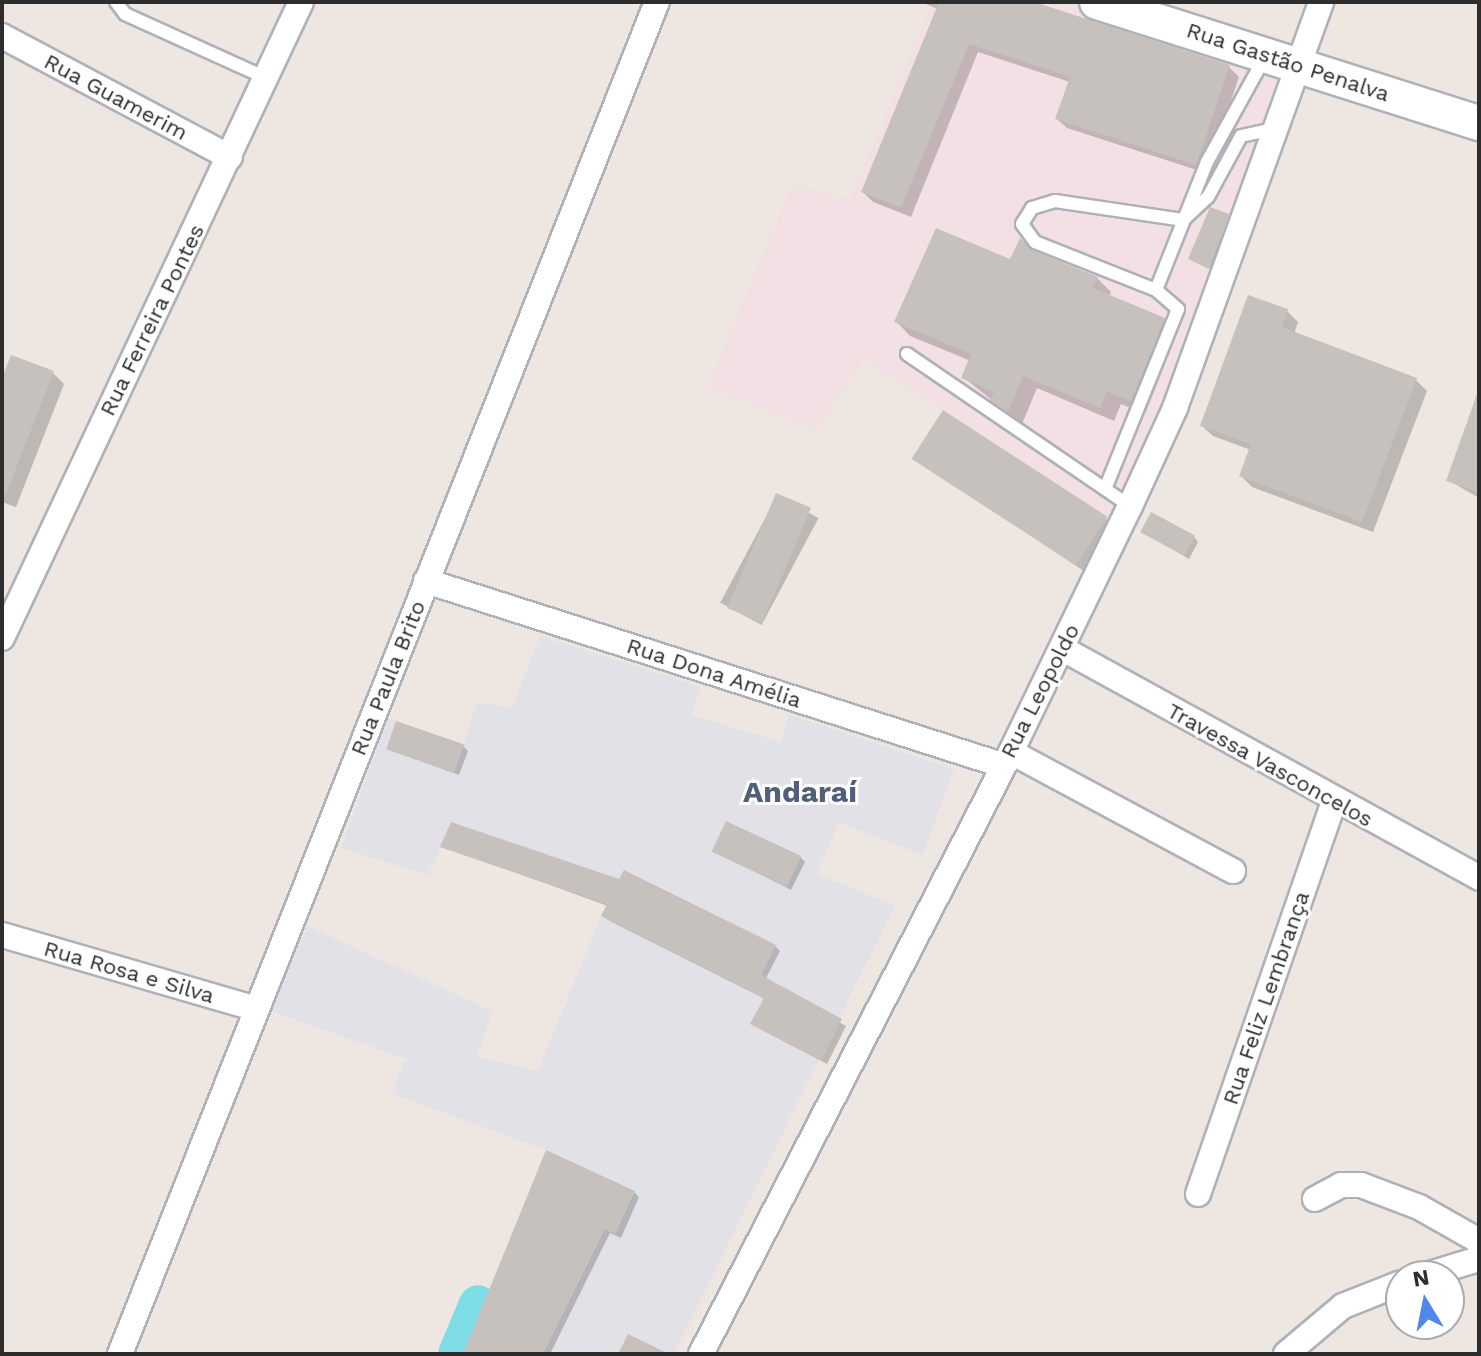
<!DOCTYPE html>
<meta charset="utf-8">
<style>
body{margin:0}
#map{position:relative;width:1481px;height:1356px;overflow:hidden;background:#ede6e1;font-family:"Work Sans",sans-serif}
div>[style]{position:absolute}
[style*='--x']{left:calc(var(--x)*1px);top:calc(var(--y)*1px);width:calc(var(--w)*1px);rotate:calc(var(--a)*1deg)}
.industrial>*{inset:0;background:#e2e1e7}
.medical>*{inset:0;background:#f3e0e4}
.shadow>*{inset:0;background:#0003;transform-origin:0 0}
.river>*{height:38px;margin:-19px;padding:0 19px;transform-origin:19px;border-radius:19px;background:#7edce6}
.building>*{inset:0;background:#c6c1bc;transform-origin:0 0}
.roads{filter:drop-shadow(2px 0 #aeb1b8) drop-shadow(-2px 0 #aeb1b8) drop-shadow(0 2px #aeb1b8) drop-shadow(0 -2px #aeb1b8)}
.lane>*{height:12px;margin:-6px;padding:0 6px;transform-origin:6px;border-radius:6px;background:#fff}
.street>*{height:24px;margin:-12px;padding:0 12px;transform-origin:12px;border-radius:12px;background:#fff}
.secondary>*{height:34px;margin:-17px;padding:0 17px;transform-origin:17px;border-radius:17px;background:#fff}
span{translate:-50% -50%;white-space:nowrap;text-align:center;line-height:1.15;-webkit-text-stroke:6px #fff;paint-order:stroke}
.street-label{font-size:22px;color:#2d2d2d}
.district-label{font-size:30px;color:#515f7b;font-weight:700}
.frame{position:absolute;inset:0;border:4px solid #2d2d2d;pointer-events:none}
.north{position:absolute;left:1385px;top:1260px;width:80px;height:80px;box-sizing:border-box;background:#fff;border:2px solid #ababab;border-radius:50%;rotate:350deg;font-size:22px;font-weight:700;line-height:32px;text-align:center;color:#2d2d2d}
.north::after{content:'';display:block;margin:auto;width:28px;height:36px;background:#5087ec;clip-path:polygon(50% 0,100% 100%,50% 72%,0 100%)}
</style>
<div id="map">
<div class="industrial">
<div style="clip-path:polygon(540px 636px,701px 687px,691px 715px,781px 742px,789px 715px,954px 769px,923px 855px,839px 822px,817px 874px,895px 906px,674px 1354px,463px 1354px,546px 1150px,391px 1093px,406px 1059px,271px 1011px,307px 926px,492px 1011px,477px 1057px,538px 1071px,606px 904px,441px 847px,428px 875px,341px 848px,388px 718px,464px 744px,477px 702px,512px 708px)"></div>
</div>
<div class="medical">
<div style="clip-path:polygon(923px 2px,1070px 2px,1290px 71px,1169px 404px,1107px 517px,863px 359px,817px 430px,707px 387px,792px 185px,850px 200px,931px 5px)"></div>
</div>
<div class="shadow">
<div style="clip-path:polygon(921px 2px,1028px 2px,1229px 67px,1239px 77px,1206px 173px,1067px 128px,1057px 119px,1070px 82px,978px 52px,911px 217px,873px 202px,863px 192px,938px 9px)"></div>
<div style="clip-path:polygon(1228px 216px,1211px 269px,1192px 260px)"></div>
<div style="clip-path:polygon(1032px 252px,1097px 278px,1111px 292px,1109px 296px,1164px 320px,1177px 333px,1145px 414px,1121px 404px,1114px 421px,1037px 388px,1022px 424px,963px 377px,971px 361px,910px 336px,897px 322px)"></div>
<div style="clip-path:polygon(1287px 311px,1298px 322px,1294px 334px,1416px 380px,1427px 391px,1373px 532px,1252px 487px,1241px 476px,1251px 450px,1213px 436px,1202px 426px)"></div>
<div style="clip-path:polygon(12px 357px,53px 373px,64px 384px,16px 507px,2px 502px,2px 384px)"></div>
<div style="clip-path:polygon(1479px 394px,1479px 498px,1448px 480px)"></div>
<div style="clip-path:polygon(912px 457px,1106px 519px,1117px 530px,1090px 575px)"></div>
<div style="left:777px;top:496px;width:47px;height:121px;rotate:28deg"></div>
<div style="clip-path:polygon(1143px 532px,1194px 537px,1198px 542px,1189px 559px)"></div>
<div style="clip-path:polygon(463px 746px,468px 751px,459px 775px,387px 749px)"></div>
<div style="clip-path:polygon(443px 846px,775px 946px,780px 951px,765px 980px,846px 1026px,827px 1064px,752px 1023px,765px 999px,608px 920px,603px 915px,608px 906px)"></div>
<div style="clip-path:polygon(714px 851px,800px 857px,805px 862px,791px 890px)"></div>
<div style="clip-path:polygon(634px 1192px,639px 1197px,621px 1238px,610px 1233px,550px 1354px,465px 1354px)"></div>
</div>
<div class="river">
<div style="--x:457;--y:1354;--w:54;--a:-67.2"></div>
</div>
<div class="building">
<div style="clip-path:polygon(939px 2px,1034px 2px,1230px 65px,1196px 165px,1055px 119px,1070px 77px,969px 44px,901px 208px,861px 192px)"></div>
<div style="clip-path:polygon(1210px 207px,1229px 214px,1209px 269px,1188px 259px)"></div>
<div style="clip-path:polygon(936px 228px,1010px 259px,1020px 238px,1032px 250px,1098px 277px,1093px 288px,1165px 318px,1131px 401px,1107px 392px,1100px 408px,1023px 376px,1008px 412px,990px 400px,994px 392px,961px 378px,971px 354px,894px 322px)"></div>
<div style="clip-path:polygon(1248px 295px,1288px 309px,1282px 327px,1417px 378px,1362px 522px,1239px 476px,1251px 444px,1200px 426px)"></div>
<div style="clip-path:polygon(11px 355px,54px 371px,3px 502px,2px 378px)"></div>
<div style="clip-path:polygon(1477px 394px,1479px 395px,1479px 492px,1446px 481px)"></div>
<div style="left:943px;top:410px;width:196px;height:58px;rotate:33deg"></div>
<div style="left:776px;top:493px;width:38px;height:125px;rotate:23deg"></div>
<div style="left:1151px;top:512px;width:50px;height:23px;rotate:28deg"></div>
<div style="left:396px;top:721px;width:72px;height:30px;rotate:19deg"></div>
<div style="left:726px;top:821px;width:83px;height:34px;rotate:25deg"></div>
<div style="clip-path:polygon(451px 822px,619px 879px,624px 870px,776px 945px,761px 975px,842px 1019px,821px 1061px,750px 1024px,764px 998px,601px 916px,607px 904px,440px 847px)"></div>
<div style="clip-path:polygon(546px 1150px,635px 1191px,615px 1234px,605px 1229px,543px 1354px,463px 1354px)"></div>
<div style="clip-path:polygon(628px 1334px,669px 1354px,618px 1354px)"></div>
</div>
<div class="roads">
<div class="lane">
<div style="--x:116;--y:2;--w:15;--a:53"></div>
<div style="--x:125;--y:14;--w:155;--a:24.4"></div>
<div style="--x:1156;--y:290;--w:138;--a:-68.3"></div>
<div style="--x:1207;--y:162;--w:120;--a:-61.1"></div>
<div style="--x:907;--y:354;--w:270;--a:34.3"></div>
<div style="--x:1105;--y:489;--w:194;--a:-67.9"></div>
<div style="--x:1178;--y:309;--w:29;--a:-139"></div>
<div style="--x:1156;--y:290;--w:130;--a:-158.4"></div>
<div style="--x:1035;--y:242;--w:22;--a:-126"></div>
<div style="--x:1022;--y:224;--w:19;--a:-58"></div>
<div style="--x:1032;--y:208;--w:24;--a:-17"></div>
<div style="--x:1055;--y:201;--w:129;--a:8.4"></div>
<div style="--x:1183;--y:220;--w:34;--a:-43"></div>
<div style="--x:1208;--y:197;--w:69;--a:-61.6"></div>
<div style="--x:1241;--y:136;--w:35;--a:-12"></div>
</div>
<div class="street">
<div style="--x:2;--y:36;--w:258;--a:28"></div>
<div style="--x:426;--y:581;--w:605;--a:17.72"></div>
<div style="--x:2;--y:638;--w:703;--a:-64.82"></div>
<div style="--x:1063;--y:649;--w:475;--a:28.8"></div>
<div style="--x:1011;--y:752;--w:252;--a:28.2"></div>
<div style="--x:2;--y:935;--w:265;--a:16.2"></div>
<div style="--x:1198;--y:1194;--w:415;--a:-70.9"></div>
<div style="--x:1315;--y:1199;--w:30;--a:-28"></div>
<div style="--x:1341;--y:1185;--w:20;--a:0"></div>
<div style="--x:1361;--y:1185;--w:62;--a:20.8"></div>
<div style="--x:1419;--y:1207;--w:69;--a:29.5"></div>
<div style="--x:1423;--y:1276;--w:59;--a:-16.9"></div>
<div style="--x:120;--y:1354;--w:1455;--a:-68.34"></div>
<div style="--x:701;--y:1354;--w:677;--a:-62.75"></div>
<div style="--x:1011;--y:752;--w:273;--a:-64.2"></div>
<div style="--x:1130;--y:506;--w:108;--a:-65.3"></div>
<div style="--x:1175;--y:408;--w:431;--a:-70.2"></div>
<div style="--x:1286;--y:1354;--w:75;--a:-40.1"></div>
<div style="--x:1343;--y:1306;--w:62;--a:-21.6"></div>
</div>
<div class="secondary">
<div style="--x:1097;--y:2;--w:401;--a:17.6"></div>
</div>
</div>
<div class="street-label">
<span style="left:1288px;top:62px;rotate:18deg">Rua Gastão Penalva</span>
<span style="left:116px;top:97px;rotate:28deg">Rua Guamerim</span>
<span style="left:152px;top:320px;rotate:-64deg">Rua Ferreira Pontes</span>
<span style="left:714px;top:673px;rotate:18deg">Rua Dona Amélia</span>
<span style="left:388px;top:678px;rotate:-68deg">Rua Paula Brito</span>
<span style="left:1040px;top:691px;rotate:-63deg">Rua Leopoldo</span>
<span style="left:1270px;top:765px;rotate:29deg">Travessa Vasconcelos</span>
<span style="left:129px;top:972px;rotate:16deg">Rua Rosa e Silva</span>
<span style="left:1266px;top:998px;rotate:-71deg">Rua Feliz Lembrança</span>
</div>
<div class="district-label">
<span style="left:800px;top:792px">Andaraí</span>
</div>
<div class="frame"></div>
<div class="north">N</div>
</div>
